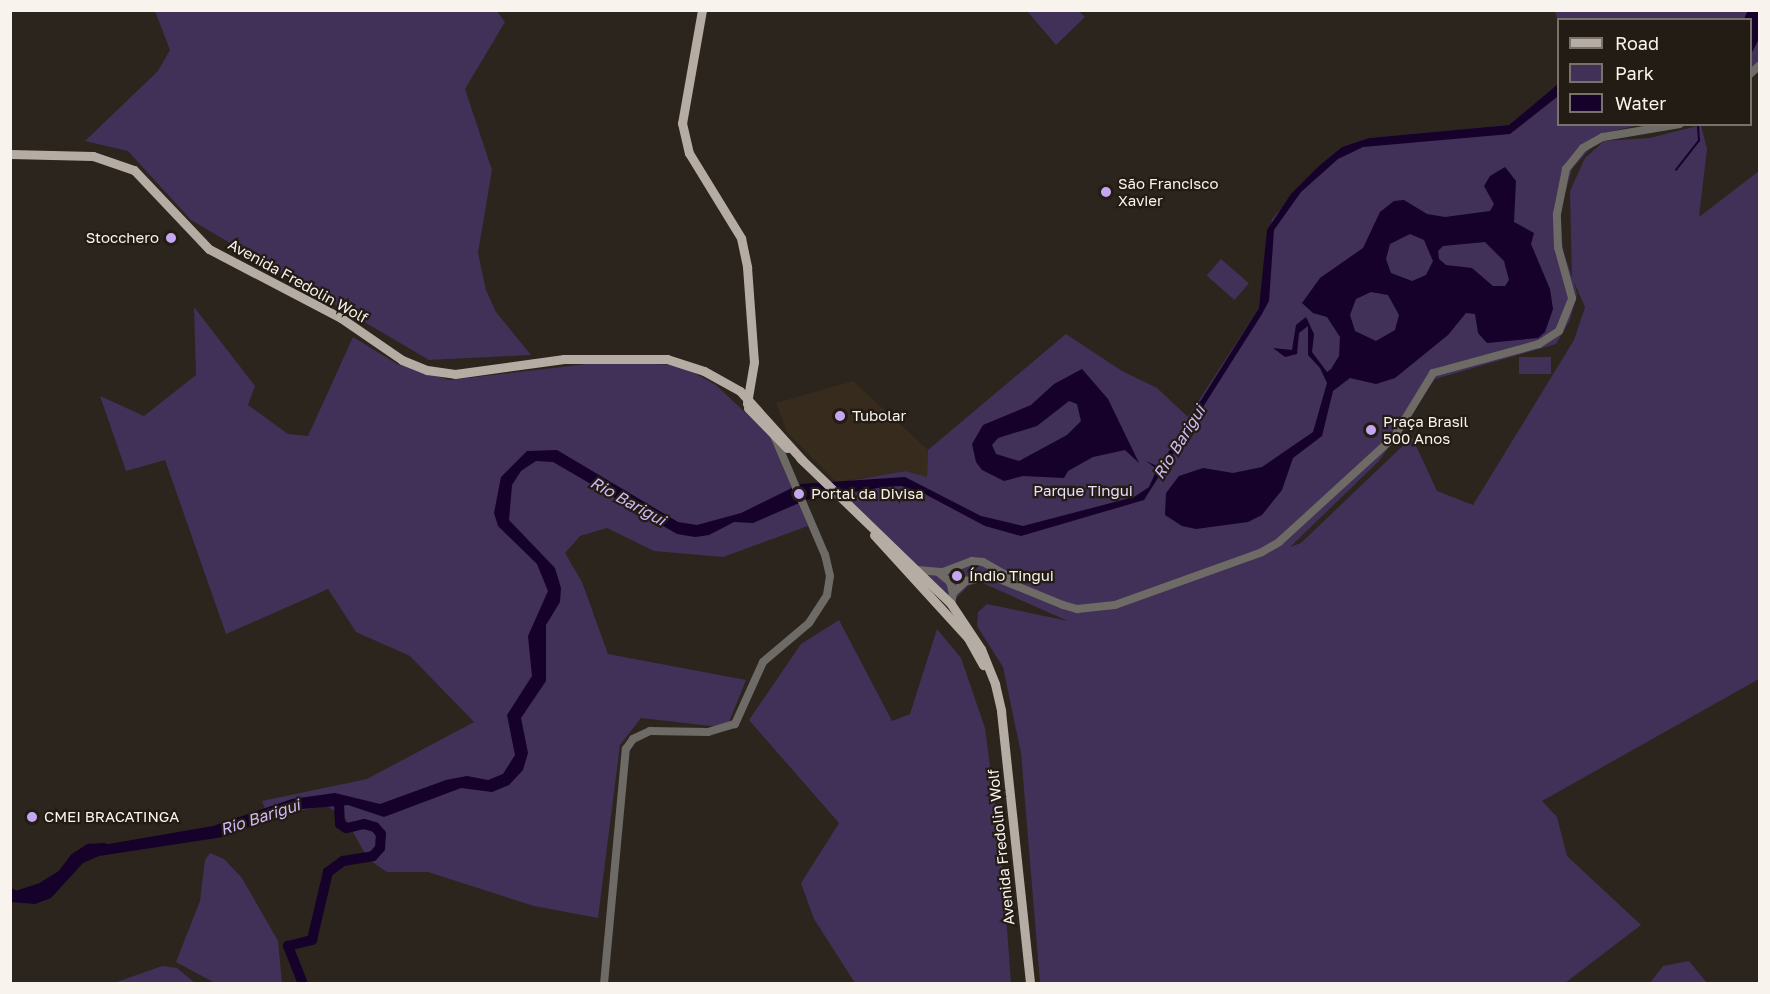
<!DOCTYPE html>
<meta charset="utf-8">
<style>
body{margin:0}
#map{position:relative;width:1770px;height:994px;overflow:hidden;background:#2c251d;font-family:"Golos Text",sans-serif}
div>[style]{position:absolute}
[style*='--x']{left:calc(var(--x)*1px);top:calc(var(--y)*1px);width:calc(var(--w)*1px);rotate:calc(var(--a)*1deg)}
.built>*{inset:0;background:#362b1d}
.green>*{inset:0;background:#413057;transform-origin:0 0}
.water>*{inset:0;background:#16012b}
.stream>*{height:1.5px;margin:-0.75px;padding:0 0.75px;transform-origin:0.75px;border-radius:0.75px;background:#16012b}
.river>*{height:10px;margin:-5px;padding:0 5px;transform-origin:5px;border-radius:5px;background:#16012b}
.minor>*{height:8px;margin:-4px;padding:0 4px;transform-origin:4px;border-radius:4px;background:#6e6a65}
.major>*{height:9px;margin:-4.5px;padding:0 4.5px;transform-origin:4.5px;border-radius:4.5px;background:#b5ada4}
.dots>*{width:16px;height:16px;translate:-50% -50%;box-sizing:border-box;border:3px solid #231c14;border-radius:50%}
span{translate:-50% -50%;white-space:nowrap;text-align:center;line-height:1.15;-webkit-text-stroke:4.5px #231c14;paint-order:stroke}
.poi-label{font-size:15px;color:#f8f3ed}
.left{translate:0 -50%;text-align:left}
.right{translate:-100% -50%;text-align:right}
.street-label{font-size:15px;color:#f8f3ed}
.park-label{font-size:15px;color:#eadefe}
.water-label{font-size:16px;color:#d0b7f5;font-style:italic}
.frame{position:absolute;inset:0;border:12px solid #f8f3ed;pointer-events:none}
.legend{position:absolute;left:1557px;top:18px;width:195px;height:108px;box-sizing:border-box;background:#231c14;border:2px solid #78726b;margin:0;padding:8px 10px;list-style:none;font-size:18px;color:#f8f3ed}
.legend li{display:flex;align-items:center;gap:12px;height:30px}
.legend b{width:30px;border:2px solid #78726b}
</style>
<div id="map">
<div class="built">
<div style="clip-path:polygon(853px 381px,928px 450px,927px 477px,905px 471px,836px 482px,787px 432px,776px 403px)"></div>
</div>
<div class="green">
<div style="clip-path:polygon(155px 11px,497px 11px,505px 22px,465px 89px,492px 170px,478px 253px,486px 290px,496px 312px,531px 355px,429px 360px,191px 220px,128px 151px,85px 141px,158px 71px,170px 50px)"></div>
<div style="clip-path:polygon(1027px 11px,1079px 11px,1085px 17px,1056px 45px)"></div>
<div style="clip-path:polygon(1555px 11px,1759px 11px,1759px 64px,1751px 73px,1750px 20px,1558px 22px)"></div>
<div style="clip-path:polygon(evenodd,1558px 84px,1558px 124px,1640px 125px,1604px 133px,1572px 169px,1560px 211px,1563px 250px,1572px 277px,1570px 191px,1585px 158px,1604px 141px,1650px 138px,1701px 125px,1707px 149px,1699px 217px,1759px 171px,1759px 679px,1542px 801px,1557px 817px,1567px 856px,1641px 925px,1565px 983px,1040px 983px,1021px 753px,1003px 667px,977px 626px,978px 612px,987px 604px,1068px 621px,980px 582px,968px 586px,951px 604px,831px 484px,905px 471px,927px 477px,928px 450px,1066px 334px,1122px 371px,1157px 388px,1188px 417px,1259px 308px,1272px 219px,1320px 165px,1342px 147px,1369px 138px,1509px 125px,1558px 84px,1574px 282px,1585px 307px,1574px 340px,1473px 505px,1437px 491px,1412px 437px,1301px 543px,1290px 547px,1379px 461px,1435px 379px,1556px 344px,1570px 320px,1577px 294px,1574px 282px)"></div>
<div style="left:1221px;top:259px;width:37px;height:22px;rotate:41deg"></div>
<div style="clip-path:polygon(194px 307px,255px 386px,248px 405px,288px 434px,308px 436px,353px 337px,397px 364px,449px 380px,604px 362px,680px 365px,716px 385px,769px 435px,808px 526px,723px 557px,654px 551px,607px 528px,580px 536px,565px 553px,582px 582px,608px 654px,746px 680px,729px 722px,720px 727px,641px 718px,620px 745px,598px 918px,534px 906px,428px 872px,387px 872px,368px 859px,345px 818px,327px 806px,268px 816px,262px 801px,367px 779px,474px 722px,410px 656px,356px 632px,328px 589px,226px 634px,165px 460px,126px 471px,100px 396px,144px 416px,196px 375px)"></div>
<div style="left:1519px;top:357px;width:32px;height:17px"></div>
<div style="clip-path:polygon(839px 620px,892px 721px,910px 714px,937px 629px,961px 658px,985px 728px,1002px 858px,1011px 983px,855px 983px,814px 919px,801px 883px,839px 823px,749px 720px,801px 644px)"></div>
<div style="clip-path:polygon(210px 853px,224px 859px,242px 878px,278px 941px,282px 983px,215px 983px,176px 962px,200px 901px,205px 860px)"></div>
<div style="clip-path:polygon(1689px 961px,1707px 983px,1650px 983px,1663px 966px)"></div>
<div style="clip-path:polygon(162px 966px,177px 968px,195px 983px,114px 983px)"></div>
</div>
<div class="water">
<div style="clip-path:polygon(1748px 10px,1759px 11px,1759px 39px,1751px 54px,1750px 20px,1744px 19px)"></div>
<div style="clip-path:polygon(1558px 84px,1557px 97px,1510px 134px,1363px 147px,1338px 159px,1301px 192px,1274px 230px,1269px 301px,1262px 314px,1144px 500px,1021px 536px,985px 526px,923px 493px,901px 486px,884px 487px,806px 500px,753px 523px,734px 522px,709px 535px,695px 537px,677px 534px,553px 462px,536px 461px,521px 471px,512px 485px,509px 520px,555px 568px,561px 588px,560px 602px,546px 625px,546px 681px,521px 718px,528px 753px,523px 770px,509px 785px,492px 792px,461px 788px,384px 817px,348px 805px,291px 810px,223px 837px,99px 856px,83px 863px,51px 898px,35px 904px,11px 902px,10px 890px,20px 895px,39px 891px,62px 879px,79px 855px,97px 846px,213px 826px,292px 799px,335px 793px,380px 804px,446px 780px,467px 776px,488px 780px,503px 774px,515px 755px,507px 715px,532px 676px,528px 636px,548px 591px,537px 564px,498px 526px,494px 513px,501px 477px,527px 451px,557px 450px,678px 522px,697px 525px,741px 513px,800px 484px,905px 477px,981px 516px,1023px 526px,1134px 497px,1149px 487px,1157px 469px,1146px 461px,1159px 467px,1259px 308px,1267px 230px,1291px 194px,1320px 165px,1342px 147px,1369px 138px,1509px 125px)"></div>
<div style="clip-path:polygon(evenodd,1505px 167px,1516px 181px,1514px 222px,1534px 233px,1531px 244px,1550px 289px,1553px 309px,1545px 332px,1538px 338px,1487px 343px,1478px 333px,1475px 314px,1466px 313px,1448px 335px,1395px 378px,1376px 384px,1350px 378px,1333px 391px,1322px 436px,1293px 458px,1282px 490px,1262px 515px,1248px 522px,1196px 529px,1182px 526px,1165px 515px,1166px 493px,1179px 476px,1203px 468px,1233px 473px,1262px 467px,1313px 432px,1327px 383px,1320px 368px,1308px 355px,1308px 326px,1299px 333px,1297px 354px,1285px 357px,1273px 348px,1292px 350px,1296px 325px,1306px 317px,1314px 334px,1312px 352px,1327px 372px,1331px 369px,1339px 356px,1340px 337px,1327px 317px,1313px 313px,1302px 303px,1320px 278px,1363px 248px,1380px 212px,1394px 201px,1404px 200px,1427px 214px,1445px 217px,1490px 211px,1494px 204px,1484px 186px,1490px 176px,1505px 167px,1410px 234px,1424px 240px,1433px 261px,1426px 275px,1412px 281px,1391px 273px,1386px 259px,1390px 244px,1410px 234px,1505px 167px,1485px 242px,1504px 261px,1509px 280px,1505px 286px,1493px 286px,1472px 268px,1446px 265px,1439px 259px,1438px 251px,1443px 246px,1485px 242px,1505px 167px,1371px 292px,1388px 295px,1399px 315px,1395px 330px,1376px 341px,1355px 331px,1350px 315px,1356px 299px,1371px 292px)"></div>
<div style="clip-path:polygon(evenodd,1082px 369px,1108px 399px,1139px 463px,1125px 450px,1093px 457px,1068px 471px,1064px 478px,1023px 476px,1004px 481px,982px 470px,976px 462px,972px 444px,983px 425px,1031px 405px,1054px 384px,1082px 369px,1069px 401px,1077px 404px,1081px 421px,1067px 435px,1019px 461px,996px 454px,992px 445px,998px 438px,1037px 426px,1069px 401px)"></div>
</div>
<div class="stream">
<div style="--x:1676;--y:170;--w:37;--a:-52"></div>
<div style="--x:1699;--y:141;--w:16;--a:-94"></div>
</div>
<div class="river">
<div style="--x:10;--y:893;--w:7;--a:27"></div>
<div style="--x:16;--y:896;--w:26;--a:-18"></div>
<div style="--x:41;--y:888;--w:25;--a:-32"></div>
<div style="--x:62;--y:875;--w:21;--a:-53"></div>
<div style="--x:75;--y:858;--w:17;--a:-33"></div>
<div style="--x:89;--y:849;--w:15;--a:-4"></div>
<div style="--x:303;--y:984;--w:41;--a:-111.5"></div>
<div style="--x:288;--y:946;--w:25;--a:-14"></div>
<div style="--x:312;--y:940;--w:70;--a:-76.8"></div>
<div style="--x:328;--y:872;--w:19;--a:-36"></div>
<div style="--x:343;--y:861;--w:30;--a:-9"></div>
<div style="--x:373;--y:856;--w:11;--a:-49"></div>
<div style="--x:380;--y:848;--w:14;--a:-86"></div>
<div style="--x:381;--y:834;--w:9;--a:-131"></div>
<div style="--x:375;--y:827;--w:11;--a:-165"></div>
<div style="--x:364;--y:824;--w:18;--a:167"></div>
<div style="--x:346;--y:828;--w:7;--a:-146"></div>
<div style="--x:340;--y:824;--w:22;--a:-93"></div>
</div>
<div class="minor">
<div style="--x:1750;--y:74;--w:13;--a:-42"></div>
<div style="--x:918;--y:570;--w:25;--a:5"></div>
<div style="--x:943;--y:572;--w:31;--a:-21"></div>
<div style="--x:972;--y:561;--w:11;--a:5"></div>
<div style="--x:983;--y:562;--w:40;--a:29.7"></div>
<div style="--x:938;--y:572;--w:16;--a:40"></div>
<div style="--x:950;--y:582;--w:11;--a:75"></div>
<div style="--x:951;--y:604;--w:11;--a:-80"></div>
<div style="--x:953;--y:593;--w:18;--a:-43"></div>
<div style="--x:966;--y:581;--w:26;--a:-11"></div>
<div style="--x:992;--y:576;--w:77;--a:22.2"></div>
<div style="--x:1063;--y:605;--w:15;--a:16"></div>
<div style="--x:1077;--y:609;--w:38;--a:-6"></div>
<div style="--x:1115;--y:605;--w:156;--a:-19.8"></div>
<div style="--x:1262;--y:552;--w:20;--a:-30"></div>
<div style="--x:1279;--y:542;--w:156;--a:-42.4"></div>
<div style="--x:1394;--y:437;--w:75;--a:-58.6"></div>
<div style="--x:1433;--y:373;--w:110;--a:-15.3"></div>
<div style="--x:1539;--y:344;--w:24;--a:-33"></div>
<div style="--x:1559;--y:331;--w:35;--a:-68"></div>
<div style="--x:1572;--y:298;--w:53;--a:-105.4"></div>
<div style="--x:1558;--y:247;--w:33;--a:-92"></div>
<div style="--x:1557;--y:214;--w:46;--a:-78.7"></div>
<div style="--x:1566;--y:169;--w:27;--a:-51"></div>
<div style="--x:1583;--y:148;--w:23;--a:-29"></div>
<div style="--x:1603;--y:137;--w:78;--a:-9.6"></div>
<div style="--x:604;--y:984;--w:236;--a:-84.7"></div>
<div style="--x:626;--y:749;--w:12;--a:-55"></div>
<div style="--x:633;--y:739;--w:19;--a:-25"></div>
<div style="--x:650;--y:731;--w:58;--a:1"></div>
<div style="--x:708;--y:732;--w:28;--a:-17"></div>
<div style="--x:735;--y:724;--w:68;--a:-65.7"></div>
<div style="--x:763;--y:662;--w:60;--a:-40.3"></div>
<div style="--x:809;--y:623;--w:33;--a:-57"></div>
<div style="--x:827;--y:595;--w:19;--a:-81"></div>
<div style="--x:830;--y:576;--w:22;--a:-103"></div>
<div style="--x:825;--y:555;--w:129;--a:-113.2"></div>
</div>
<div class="major">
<div style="--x:702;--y:10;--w:115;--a:100"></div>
<div style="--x:682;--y:123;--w:31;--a:77"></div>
<div style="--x:689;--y:153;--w:100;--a:58.5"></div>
<div style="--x:741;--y:238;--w:30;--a:78"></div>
<div style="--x:747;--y:267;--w:95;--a:85.8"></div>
<div style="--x:754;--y:362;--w:42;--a:99.7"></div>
<div style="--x:10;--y:154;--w:83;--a:1.4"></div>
<div style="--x:93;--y:156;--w:43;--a:18.9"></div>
<div style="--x:134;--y:170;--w:109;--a:46.5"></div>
<div style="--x:209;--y:249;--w:149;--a:27.6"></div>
<div style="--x:341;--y:318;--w:74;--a:34.5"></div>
<div style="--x:402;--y:360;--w:27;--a:22"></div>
<div style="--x:427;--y:370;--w:28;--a:8"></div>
<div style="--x:455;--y:374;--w:110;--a:-7.8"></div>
<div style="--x:564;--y:359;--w:103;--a:0"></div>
<div style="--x:667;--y:359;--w:39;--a:18"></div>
<div style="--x:704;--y:371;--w:41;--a:29.1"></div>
<div style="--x:740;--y:391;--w:94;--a:48"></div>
<div style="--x:748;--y:408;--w:56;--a:45.7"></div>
<div style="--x:800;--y:458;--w:210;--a:44"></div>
<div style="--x:951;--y:604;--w:54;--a:56.3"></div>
<div style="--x:981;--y:649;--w:38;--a:68"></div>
<div style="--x:995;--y:684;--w:28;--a:77"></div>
<div style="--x:1001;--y:711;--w:275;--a:83.9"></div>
<div style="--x:874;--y:535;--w:139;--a:47.6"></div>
<div style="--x:968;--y:638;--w:31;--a:61"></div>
</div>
<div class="dots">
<div style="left:1106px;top:192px;background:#c5a7f1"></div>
<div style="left:171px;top:238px;background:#c5a7f1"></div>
<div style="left:840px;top:416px;background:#c5a7f1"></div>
<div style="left:1371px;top:430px;background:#c5a7f1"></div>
<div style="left:799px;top:494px;background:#c5a7f1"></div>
<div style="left:957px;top:576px;background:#c5a7f1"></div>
<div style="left:32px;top:817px;background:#c5a7f1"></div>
</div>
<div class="poi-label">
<span class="left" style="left:1118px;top:192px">São Francisco<br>Xavier</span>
<span class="right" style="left:159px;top:238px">Stocchero</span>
<span class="left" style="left:852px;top:416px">Tubolar</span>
<span class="left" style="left:1383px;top:430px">Praça Brasil<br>500 Anos</span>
<span class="left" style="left:811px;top:494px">Portal da Divisa</span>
<span class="left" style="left:969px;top:576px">Índio Tingui</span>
<span class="left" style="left:44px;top:817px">CMEI BRACATINGA</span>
</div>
<div class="street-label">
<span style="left:298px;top:281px;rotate:29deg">Avenida Fredolin Wolf</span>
<span style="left:1001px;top:847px;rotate:-96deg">Avenida Fredolin Wolf</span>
</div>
<div class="park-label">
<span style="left:1083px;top:491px">Parque Tingui</span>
</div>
<div class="water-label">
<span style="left:1179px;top:442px;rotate:-58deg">Rio Barigui</span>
<span style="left:628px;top:501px;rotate:29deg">Rio Barigui</span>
<span style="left:260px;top:817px;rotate:-18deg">Rio Barigui</span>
</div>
<div class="frame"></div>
<ul class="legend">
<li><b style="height:8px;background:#b5ada4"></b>Road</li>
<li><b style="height:16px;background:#413057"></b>Park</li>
<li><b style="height:16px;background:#16012b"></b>Water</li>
</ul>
</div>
